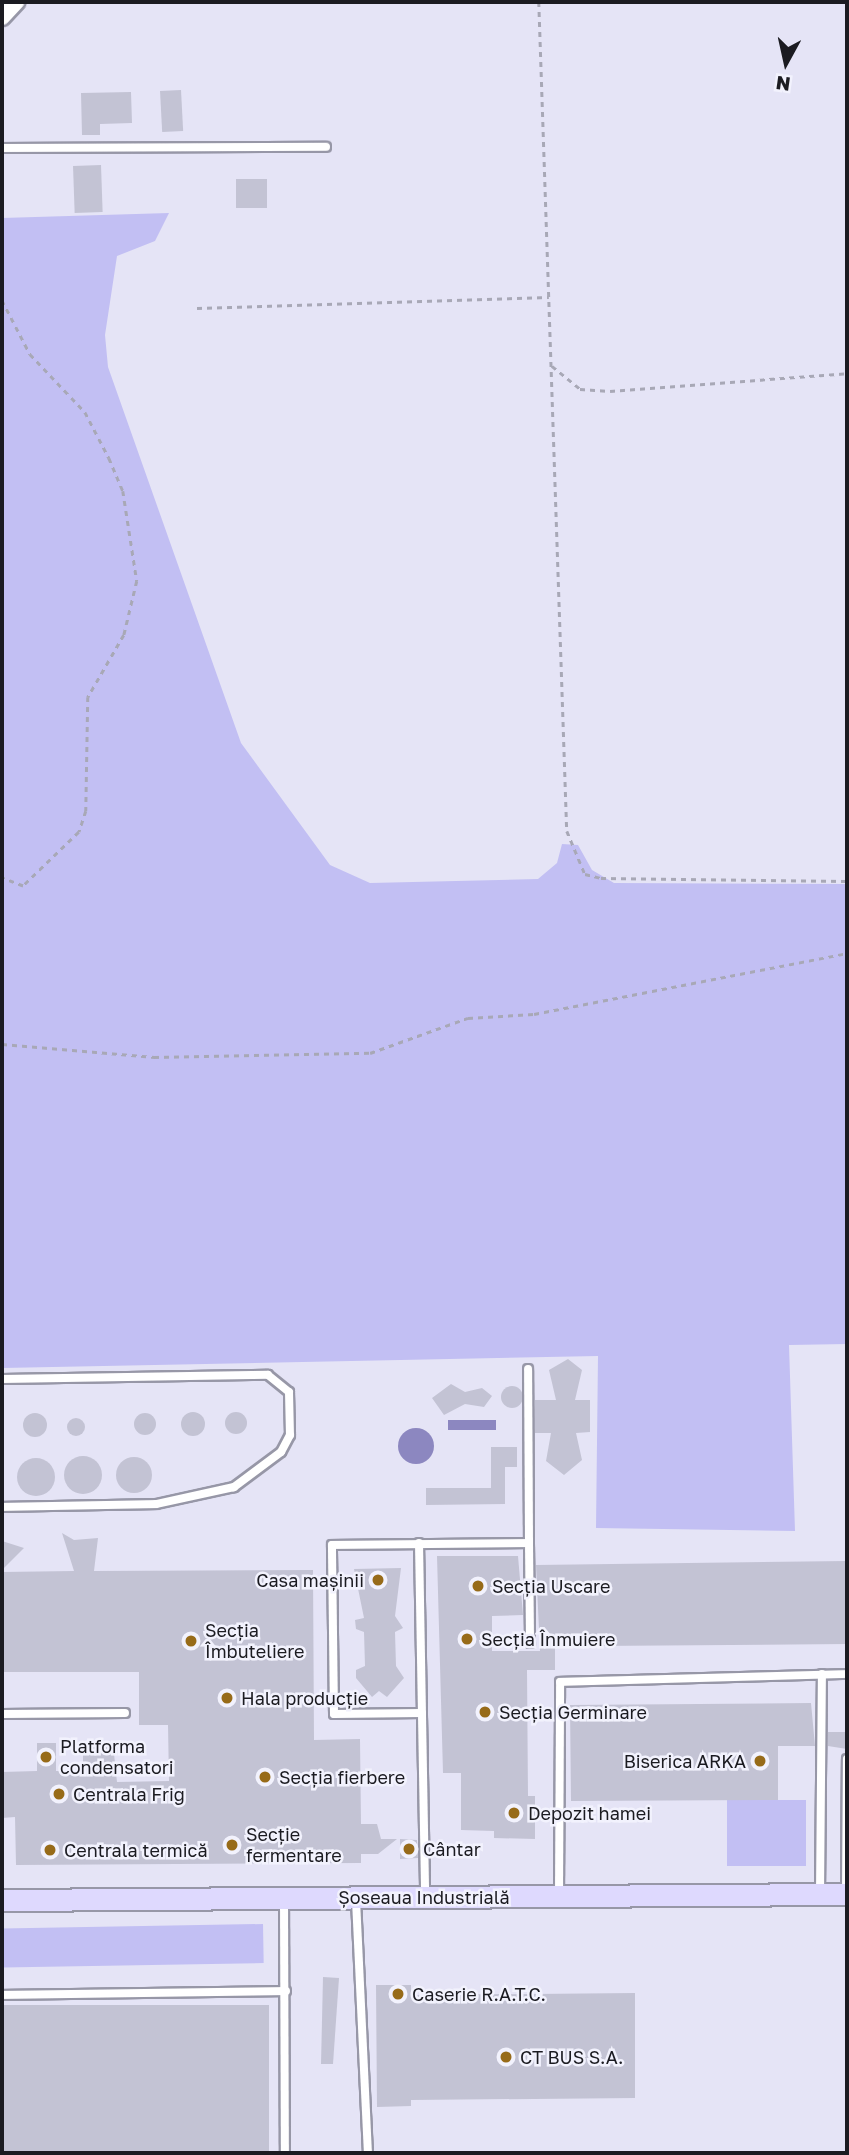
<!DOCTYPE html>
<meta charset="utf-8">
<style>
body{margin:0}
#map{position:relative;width:849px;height:2155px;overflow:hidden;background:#e5e4f6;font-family:"Golos Text",sans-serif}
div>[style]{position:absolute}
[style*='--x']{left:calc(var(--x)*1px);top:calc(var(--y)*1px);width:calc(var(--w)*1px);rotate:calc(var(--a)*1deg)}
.green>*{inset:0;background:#c2bff3;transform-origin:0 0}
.water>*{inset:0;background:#8c87c0;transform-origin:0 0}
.round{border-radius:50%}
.building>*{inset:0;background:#c3c3d4;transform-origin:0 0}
.path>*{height:2.5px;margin-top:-1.25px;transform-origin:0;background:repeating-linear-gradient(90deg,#a8a8b6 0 5px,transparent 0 10px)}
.roads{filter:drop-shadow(2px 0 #9797a7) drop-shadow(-2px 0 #9797a7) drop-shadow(0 2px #9797a7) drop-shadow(0 -2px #9797a7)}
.lane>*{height:8px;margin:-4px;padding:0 4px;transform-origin:4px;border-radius:4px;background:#fff}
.street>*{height:16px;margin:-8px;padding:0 8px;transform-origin:8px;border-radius:8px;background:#fff}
.secondary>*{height:21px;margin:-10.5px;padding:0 10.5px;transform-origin:10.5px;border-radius:10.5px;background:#ded9fe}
.dots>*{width:19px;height:19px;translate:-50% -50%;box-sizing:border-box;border:4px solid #f2f2fd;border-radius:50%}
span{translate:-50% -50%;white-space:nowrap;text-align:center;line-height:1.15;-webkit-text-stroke:5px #f2f2fd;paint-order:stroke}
.poi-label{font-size:18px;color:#1b1b21}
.right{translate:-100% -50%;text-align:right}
.left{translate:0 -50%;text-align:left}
.street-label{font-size:18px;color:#1b1b21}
.frame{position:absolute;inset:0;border:4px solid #1b1b21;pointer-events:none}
.north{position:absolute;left:751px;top:28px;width:70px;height:70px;-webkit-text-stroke:5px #f2f2fd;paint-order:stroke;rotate:188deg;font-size:19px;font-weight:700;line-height:28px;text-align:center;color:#1b1b21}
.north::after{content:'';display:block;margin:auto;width:24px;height:32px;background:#1b1b21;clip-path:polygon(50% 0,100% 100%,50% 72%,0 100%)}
</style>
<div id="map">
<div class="green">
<div style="clip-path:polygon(169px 213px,155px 241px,117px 256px,105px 335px,108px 367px,241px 743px,330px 865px,370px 883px,538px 879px,557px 863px,562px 844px,578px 845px,592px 870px,614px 883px,847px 884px,847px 1344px,789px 1345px,795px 1531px,596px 1528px,598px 1356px,2px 1368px,2px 218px)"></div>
<div style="left:727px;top:1800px;width:79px;height:66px"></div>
<div style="left:263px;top:1924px;width:39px;height:261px;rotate:89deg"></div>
</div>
<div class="water">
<div style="left:496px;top:1420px;width:10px;height:48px;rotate:90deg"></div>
<div class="round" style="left:398px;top:1428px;width:36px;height:36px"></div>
</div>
<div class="building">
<div style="left:181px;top:90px;width:41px;height:21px;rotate:87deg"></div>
<div style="clip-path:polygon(131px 92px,132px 123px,100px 124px,100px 135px,82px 135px,81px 93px)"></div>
<div style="left:101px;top:165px;width:47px;height:28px;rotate:88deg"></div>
<div style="left:267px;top:179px;width:29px;height:31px;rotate:90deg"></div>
<div style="clip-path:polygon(568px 1359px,582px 1370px,575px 1400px,590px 1400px,590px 1432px,576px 1433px,582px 1460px,564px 1475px,546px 1461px,551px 1433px,535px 1433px,535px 1400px,556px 1400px,549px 1370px)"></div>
<div style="clip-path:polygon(451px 1384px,465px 1392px,482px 1388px,492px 1396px,484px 1407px,465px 1404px,444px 1415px,432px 1398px)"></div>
<div class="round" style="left:501px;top:1386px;width:22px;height:22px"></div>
<div class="round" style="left:225px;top:1412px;width:22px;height:22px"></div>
<div class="round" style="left:181px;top:1412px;width:24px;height:24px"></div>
<div class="round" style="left:134px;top:1413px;width:22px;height:22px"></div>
<div class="round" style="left:23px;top:1413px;width:24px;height:24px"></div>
<div class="round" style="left:67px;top:1418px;width:18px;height:18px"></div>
<div style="clip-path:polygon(491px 1447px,517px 1447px,517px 1467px,505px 1467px,505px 1504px,426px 1505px,426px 1488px,491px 1488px)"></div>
<div class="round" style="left:64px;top:1456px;width:38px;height:38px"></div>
<div class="round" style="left:116px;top:1457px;width:36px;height:36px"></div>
<div class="round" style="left:17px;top:1458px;width:38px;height:38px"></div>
<div style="clip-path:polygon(62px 1533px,74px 1540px,98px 1538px,94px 1571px,313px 1570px,314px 1740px,360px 1739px,361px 1824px,377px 1824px,381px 1839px,397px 1839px,378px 1854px,361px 1854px,361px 1863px,16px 1865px,15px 1817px,2px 1818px,2px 1772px,37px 1771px,37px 1743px,56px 1743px,56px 1771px,83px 1771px,83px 1744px,113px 1744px,117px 1782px,169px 1781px,168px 1725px,139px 1725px,139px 1672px,2px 1672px,2px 1572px,74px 1571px)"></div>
<div style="clip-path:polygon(2px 1541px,24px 1548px,2px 1570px)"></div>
<div style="clip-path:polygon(437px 1556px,518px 1556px,523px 1615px,492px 1616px,492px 1651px,540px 1651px,536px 1565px,847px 1561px,847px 1644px,595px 1646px,595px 1636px,555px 1636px,555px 1670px,527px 1670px,528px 1796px,535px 1796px,535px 1839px,494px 1838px,494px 1831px,461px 1830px,461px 1773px,443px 1773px)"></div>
<div style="clip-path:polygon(401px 1568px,395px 1616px,403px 1628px,395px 1632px,396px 1666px,404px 1678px,387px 1697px,379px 1691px,372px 1697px,356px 1678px,356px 1670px,365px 1666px,364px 1632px,356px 1629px,355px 1620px,364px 1618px,354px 1569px)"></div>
<div style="clip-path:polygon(811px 1703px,815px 1746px,778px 1746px,778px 1800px,571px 1801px,570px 1705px)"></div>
<div style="clip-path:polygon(828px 1732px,847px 1732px,847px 1749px,828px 1746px)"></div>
<div style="clip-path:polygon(400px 1839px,417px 1840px,418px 1858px,400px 1859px)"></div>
<div style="clip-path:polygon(323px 1977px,339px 1978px,333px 2064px,321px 2064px)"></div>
<div style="clip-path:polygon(376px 1985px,411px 1985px,411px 1995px,635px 1993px,635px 2098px,411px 2100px,411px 2106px,377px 2107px)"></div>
<div style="left:269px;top:2005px;width:148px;height:267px;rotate:90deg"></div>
</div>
<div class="path">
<div style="--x:539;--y:2;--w:829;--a:88.07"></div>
<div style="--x:567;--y:831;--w:47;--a:67.3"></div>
<div style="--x:585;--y:874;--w:16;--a:14"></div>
<div style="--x:601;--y:878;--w:246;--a:0.7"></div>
<div style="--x:2;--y:300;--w:61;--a:62.6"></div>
<div style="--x:30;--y:354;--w:80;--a:46.5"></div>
<div style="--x:85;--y:412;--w:52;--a:62.4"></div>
<div style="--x:109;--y:458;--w:36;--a:67"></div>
<div style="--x:123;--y:491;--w:91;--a:81.2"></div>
<div style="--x:137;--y:581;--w:56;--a:103.5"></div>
<div style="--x:124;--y:635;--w:72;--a:120.1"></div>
<div style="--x:88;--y:697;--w:114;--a:91"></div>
<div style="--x:86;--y:811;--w:22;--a:108"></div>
<div style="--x:79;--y:832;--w:78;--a:136"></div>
<div style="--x:23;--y:886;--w:22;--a:-159"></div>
<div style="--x:197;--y:308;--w:352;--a:-1.8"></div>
<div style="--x:552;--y:366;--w:36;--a:39"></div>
<div style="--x:580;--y:389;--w:30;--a:4"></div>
<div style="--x:610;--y:391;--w:238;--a:-4.3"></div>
<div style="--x:2;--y:1044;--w:153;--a:4.9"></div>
<div style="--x:154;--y:1057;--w:216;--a:-1.1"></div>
<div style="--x:370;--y:1053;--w:104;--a:-19.7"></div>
<div style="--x:468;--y:1018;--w:66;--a:-3.5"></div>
<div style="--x:534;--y:1014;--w:319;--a:-11"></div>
</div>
<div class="roads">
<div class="lane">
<div style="--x:2;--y:148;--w:324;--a:-0.2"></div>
<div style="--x:2;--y:1379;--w:266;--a:-0.9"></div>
<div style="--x:268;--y:1375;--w:27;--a:39"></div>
<div style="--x:289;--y:1392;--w:43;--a:88.7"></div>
<div style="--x:290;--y:1435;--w:19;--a:118"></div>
<div style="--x:281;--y:1452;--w:59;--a:143.3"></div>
<div style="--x:234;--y:1487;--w:80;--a:167.7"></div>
<div style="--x:156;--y:1504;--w:154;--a:178.9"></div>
<div style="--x:419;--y:1543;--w:354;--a:89"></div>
<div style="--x:529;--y:1543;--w:100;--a:89.4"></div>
<div style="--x:422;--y:1713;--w:88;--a:179.3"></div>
<div style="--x:334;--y:1714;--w:169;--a:-90.7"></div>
<div style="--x:332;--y:1545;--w:197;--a:-0.6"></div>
<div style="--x:529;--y:1543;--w:174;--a:-90.3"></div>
<div style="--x:2;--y:1714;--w:123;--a:-0.5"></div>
<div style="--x:846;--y:1892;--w:133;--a:-89.6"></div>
<div style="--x:820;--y:1894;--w:220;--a:-89.5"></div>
<div style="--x:559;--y:1896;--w:214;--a:-89.7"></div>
<div style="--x:560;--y:1682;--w:287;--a:-1.6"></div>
<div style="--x:356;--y:1900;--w:253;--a:87.3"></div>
<div style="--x:284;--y:1901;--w:252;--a:89.8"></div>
<div style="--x:2;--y:1995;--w:284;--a:-0.8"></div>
</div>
<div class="street">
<div style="--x:2;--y:17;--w:21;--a:-47"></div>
</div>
<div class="secondary">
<div style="--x:2;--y:1900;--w:845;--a:-0.41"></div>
</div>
</div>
<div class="dots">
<div style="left:378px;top:1580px;background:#976b19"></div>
<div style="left:478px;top:1586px;background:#976b19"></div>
<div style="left:467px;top:1639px;background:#976b19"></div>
<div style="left:191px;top:1641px;background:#976b19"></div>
<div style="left:227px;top:1698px;background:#976b19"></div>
<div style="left:485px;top:1712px;background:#976b19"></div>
<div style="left:46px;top:1757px;background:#976b19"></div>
<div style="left:760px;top:1761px;background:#976b19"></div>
<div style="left:265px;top:1777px;background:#976b19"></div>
<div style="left:59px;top:1794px;background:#976b19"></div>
<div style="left:514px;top:1813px;background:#976b19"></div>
<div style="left:232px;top:1845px;background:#976b19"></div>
<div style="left:409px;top:1849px;background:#976b19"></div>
<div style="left:50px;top:1850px;background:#976b19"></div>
<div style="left:398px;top:1994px;background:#976b19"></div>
<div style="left:506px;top:2057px;background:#976b19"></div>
</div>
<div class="poi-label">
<span class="right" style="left:364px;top:1580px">Casa mașinii</span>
<span class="left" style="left:492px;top:1586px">Secția Uscare</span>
<span class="left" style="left:205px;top:1641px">Secția<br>Îmbuteliere</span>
<span class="left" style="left:481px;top:1639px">Secția Înmuiere</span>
<span class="left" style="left:241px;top:1698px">Hala producție</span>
<span class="left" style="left:499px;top:1712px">Secția Germinare</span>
<span class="left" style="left:60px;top:1757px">Platforma<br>condensatori</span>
<span class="right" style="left:746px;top:1761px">Biserica ARKA</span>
<span class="left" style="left:279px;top:1777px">Secția fierbere</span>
<span class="left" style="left:73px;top:1794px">Centrala Frig</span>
<span class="left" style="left:528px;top:1813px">Depozit hamei</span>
<span class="left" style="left:246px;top:1845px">Secție<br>fermentare</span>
<span class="left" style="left:423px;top:1849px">Cântar</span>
<span class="left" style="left:64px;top:1850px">Centrala termică</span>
<span class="left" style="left:412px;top:1994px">Caserie R.A.T.C.</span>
<span class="left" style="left:520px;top:2057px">CT BUS S.A.</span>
</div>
<div class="street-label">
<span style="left:424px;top:1897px">Șoseaua Industrială</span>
</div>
<div class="frame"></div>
<div class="north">N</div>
</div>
